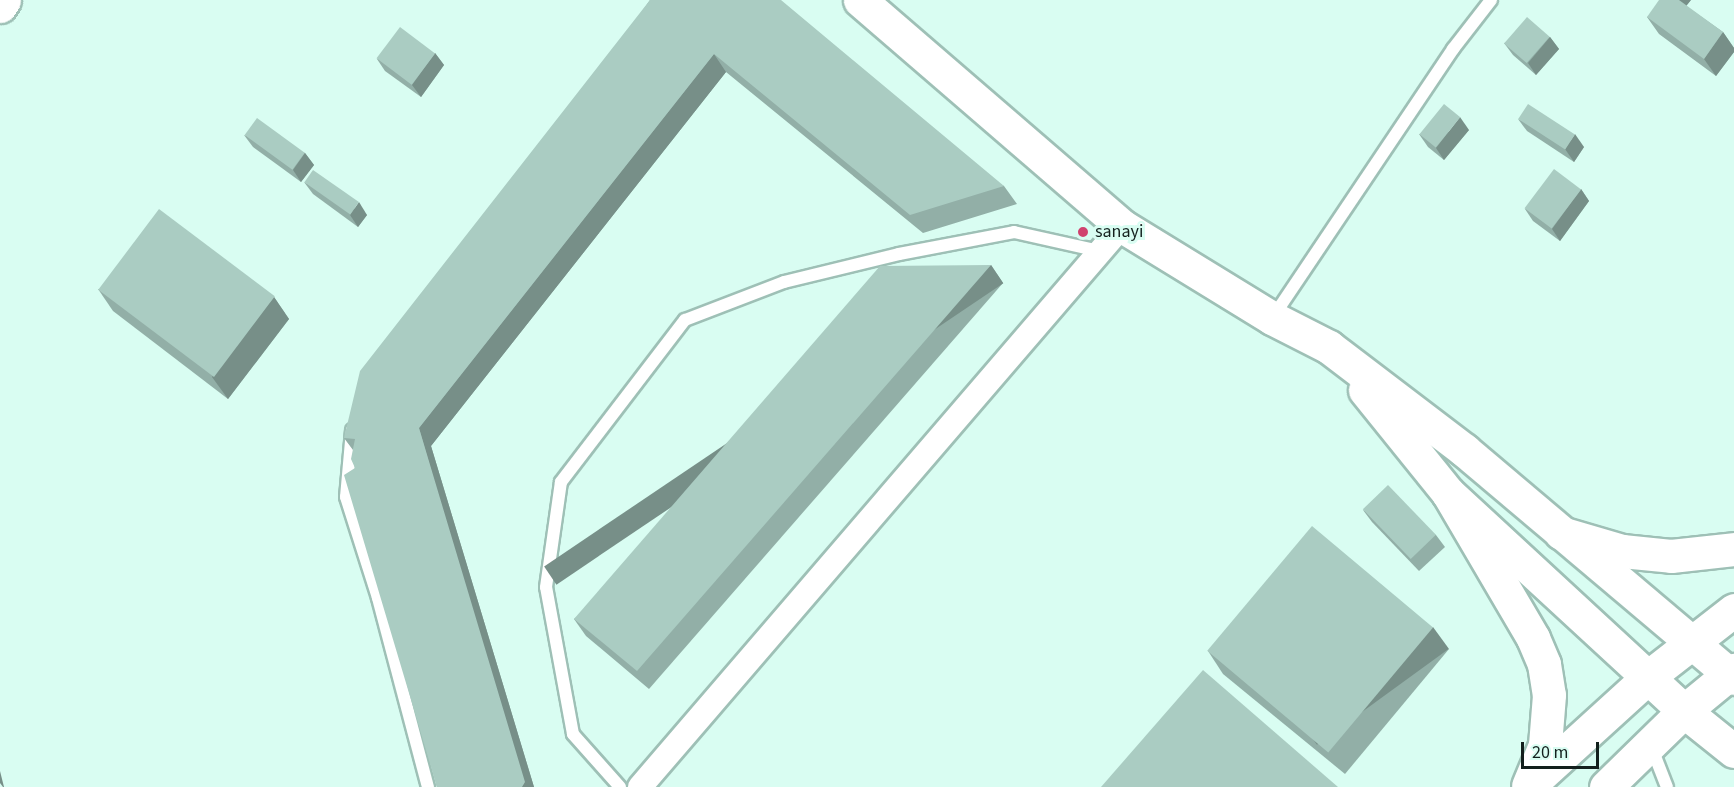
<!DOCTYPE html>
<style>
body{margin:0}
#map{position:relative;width:1734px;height:787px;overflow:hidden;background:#d9fdf2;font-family:"Source Sans 3",sans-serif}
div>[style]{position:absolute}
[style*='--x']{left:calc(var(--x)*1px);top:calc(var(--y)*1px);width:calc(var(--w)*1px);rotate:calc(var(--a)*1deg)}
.roads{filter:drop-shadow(2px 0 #9ec0b6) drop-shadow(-2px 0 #9ec0b6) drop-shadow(0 2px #9ec0b6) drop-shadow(0 -2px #9ec0b6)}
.lane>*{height:12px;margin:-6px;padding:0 6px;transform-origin:6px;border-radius:6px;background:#fff}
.street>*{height:24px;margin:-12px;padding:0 12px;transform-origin:12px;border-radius:12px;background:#fff}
.secondary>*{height:33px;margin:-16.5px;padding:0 16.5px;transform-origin:16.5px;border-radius:16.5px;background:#fff}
.highway>*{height:33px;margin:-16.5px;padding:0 16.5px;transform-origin:16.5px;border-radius:16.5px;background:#fff}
.wall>*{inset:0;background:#92afa7}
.shaded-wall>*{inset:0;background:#778f88;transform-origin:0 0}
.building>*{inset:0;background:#aaccc2;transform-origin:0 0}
.dots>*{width:16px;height:16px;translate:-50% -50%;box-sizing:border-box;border:3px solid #d9fdf2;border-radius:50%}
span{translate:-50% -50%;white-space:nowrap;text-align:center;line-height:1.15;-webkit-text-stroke:6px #d9fdf2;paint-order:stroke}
.poi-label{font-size:18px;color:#13201d}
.left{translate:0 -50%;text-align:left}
.scale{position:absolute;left:1521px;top:742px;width:78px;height:27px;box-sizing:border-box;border:3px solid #13201d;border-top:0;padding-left:8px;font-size:18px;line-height:21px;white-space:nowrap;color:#13201d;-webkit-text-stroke:4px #d9fdf2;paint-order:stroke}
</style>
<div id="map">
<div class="roads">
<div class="lane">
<div style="--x:1273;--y:317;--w:323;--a:-56.1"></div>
<div style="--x:1453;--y:49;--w:62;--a:-52.2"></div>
<div style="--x:352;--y:430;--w:67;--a:95.1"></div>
<div style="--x:346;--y:497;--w:106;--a:72.4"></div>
<div style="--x:378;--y:598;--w:196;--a:75.2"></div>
<div style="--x:1651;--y:746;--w:44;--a:68.7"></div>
<div style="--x:620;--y:787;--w:71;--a:-131.6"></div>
<div style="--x:573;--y:734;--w:149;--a:-100.4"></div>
<div style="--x:546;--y:587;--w:106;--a:-81.9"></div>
<div style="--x:561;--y:482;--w:204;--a:-52.6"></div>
<div style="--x:685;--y:320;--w:106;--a:-21"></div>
<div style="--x:784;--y:282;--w:118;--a:-13.7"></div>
<div style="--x:899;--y:254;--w:117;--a:-10.8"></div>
<div style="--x:1014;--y:232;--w:88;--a:12.5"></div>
</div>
<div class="street">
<div style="--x:640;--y:787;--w:740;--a:-49.33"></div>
</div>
<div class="secondary">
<div style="--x:860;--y:0;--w:346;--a:40.8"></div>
<div style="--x:1122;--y:226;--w:176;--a:31.5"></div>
<div style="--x:1272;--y:318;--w:64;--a:27"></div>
<div style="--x:1329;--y:347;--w:170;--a:37.3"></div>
<div style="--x:1464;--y:450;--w:353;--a:40.2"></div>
<div style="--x:0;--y:6;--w:7;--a:-56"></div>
<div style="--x:1365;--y:390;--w:132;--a:51.1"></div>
<div style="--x:1448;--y:493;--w:321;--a:42.7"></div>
<div style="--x:1684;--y:711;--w:64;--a:38.7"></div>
</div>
<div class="highway">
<div style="--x:1448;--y:493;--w:168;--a:59.6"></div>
<div style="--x:1533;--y:638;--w:28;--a:67"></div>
<div style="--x:1544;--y:664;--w:31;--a:81"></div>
<div style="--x:1549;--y:695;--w:50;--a:94.6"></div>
<div style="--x:1545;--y:745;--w:44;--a:112.5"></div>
<div style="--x:1561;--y:533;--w:64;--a:16.4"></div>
<div style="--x:1622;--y:551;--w:49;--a:5.8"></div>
<div style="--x:1671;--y:556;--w:63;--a:-6.3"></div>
<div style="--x:1535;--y:780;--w:153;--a:-42.3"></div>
<div style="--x:1648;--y:677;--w:109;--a:-37.9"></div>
<div style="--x:1606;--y:787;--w:109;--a:-44.3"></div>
<div style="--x:1684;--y:711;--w:65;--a:-39.4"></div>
</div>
</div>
<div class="wall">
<div style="clip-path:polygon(650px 0,1004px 186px,1017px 204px,923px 233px,726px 72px,431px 446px,534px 787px,437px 787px,355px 468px,353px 450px,344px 438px)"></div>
<div style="clip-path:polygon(1691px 0,1686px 6px,1723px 32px,1734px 48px,1734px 52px,1716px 76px,1659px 34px,1647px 17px)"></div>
<div style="clip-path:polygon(1550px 37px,1559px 49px,1536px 75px,1513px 55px,1504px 43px)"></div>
<div style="clip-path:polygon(435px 53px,444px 65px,421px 97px,385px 71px,377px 59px)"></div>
<div style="clip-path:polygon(1518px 119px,1584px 147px,1574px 162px,1527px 131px)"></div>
<div style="clip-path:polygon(1469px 130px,1444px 160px,1428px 147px,1419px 134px)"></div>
<div style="clip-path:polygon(244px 135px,305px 153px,314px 165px,301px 182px,253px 147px)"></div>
<div style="clip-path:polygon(304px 182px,367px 215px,358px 227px,313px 194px)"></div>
<div style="clip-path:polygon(1581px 189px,1589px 201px,1560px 241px,1533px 221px,1525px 209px)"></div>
<div style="clip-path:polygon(991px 265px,1003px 283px,649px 689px,586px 636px,574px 619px)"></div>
<div style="clip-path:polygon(98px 289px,274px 297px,289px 319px,228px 399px,113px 311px)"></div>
<div style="clip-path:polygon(1363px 510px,1436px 535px,1445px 547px,1419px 571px,1372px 522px)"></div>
<div style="clip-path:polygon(1449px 649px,1345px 774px,1223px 674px,1208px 651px)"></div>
</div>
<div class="shaded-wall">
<div style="clip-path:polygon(1675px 0,1691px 0,1682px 11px)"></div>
<div style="clip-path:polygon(1723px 32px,1734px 48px,1734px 52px,1716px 76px,1704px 59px)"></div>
<div style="clip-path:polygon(1550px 37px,1559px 49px,1536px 75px,1528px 63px)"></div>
<div style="clip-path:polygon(435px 53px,444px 65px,421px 97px,412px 85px)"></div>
<div style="clip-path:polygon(714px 54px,726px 72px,431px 446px,534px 787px,522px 787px,419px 428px)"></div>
<div style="clip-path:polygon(1460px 117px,1469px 130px,1444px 160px,1436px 148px)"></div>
<div style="clip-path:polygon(1575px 134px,1584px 147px,1574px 162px,1565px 149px)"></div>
<div style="clip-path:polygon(305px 153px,314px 165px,301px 182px,293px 170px)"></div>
<div style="clip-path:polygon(1581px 189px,1589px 201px,1560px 241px,1552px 229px)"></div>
<div style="clip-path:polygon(359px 202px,367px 215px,358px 227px,350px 215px)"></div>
<div style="left:991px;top:265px;width:22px;height:539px;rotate:56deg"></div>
<div style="clip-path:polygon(274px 297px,289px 319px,228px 399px,212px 377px)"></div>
<div style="left:1433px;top:627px;width:27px;height:163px;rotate:54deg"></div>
<div style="clip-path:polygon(0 771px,4px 787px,3px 787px,0 783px)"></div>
</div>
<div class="building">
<div style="clip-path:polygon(650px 0,781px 0,1004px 186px,910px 215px,714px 54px,419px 428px,525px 782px,522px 787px,437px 787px,344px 475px,355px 468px,351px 459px,355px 439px,344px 438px,360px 371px)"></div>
<div style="clip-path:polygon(1659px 0,1679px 0,1723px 32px,1704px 59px,1647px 17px)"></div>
<div style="left:1527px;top:17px;width:30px;height:35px;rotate:41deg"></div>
<div style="left:400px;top:27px;width:44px;height:39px;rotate:37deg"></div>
<div style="left:1444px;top:104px;width:21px;height:39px;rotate:39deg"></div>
<div style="left:1528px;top:104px;width:56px;height:18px;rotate:33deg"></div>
<div style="left:257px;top:118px;width:59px;height:21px;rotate:36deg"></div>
<div style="left:1554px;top:169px;width:34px;height:49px;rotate:37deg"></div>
<div style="left:313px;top:170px;width:56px;height:15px;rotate:35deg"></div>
<div style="left:159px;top:209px;width:145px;height:101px;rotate:37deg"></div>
<div style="clip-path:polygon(991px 265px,637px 671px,574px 619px,880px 266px)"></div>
<div style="left:1388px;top:485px;width:69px;height:35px;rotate:46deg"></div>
<div style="left:1312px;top:526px;width:158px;height:163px;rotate:40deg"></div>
<div style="clip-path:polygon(1203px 670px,1338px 787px,1101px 787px)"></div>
</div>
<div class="dots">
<div style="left:1083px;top:232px;background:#d0426e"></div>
</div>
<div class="poi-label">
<span class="left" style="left:1095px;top:232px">sanayi</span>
</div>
<div class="scale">20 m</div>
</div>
